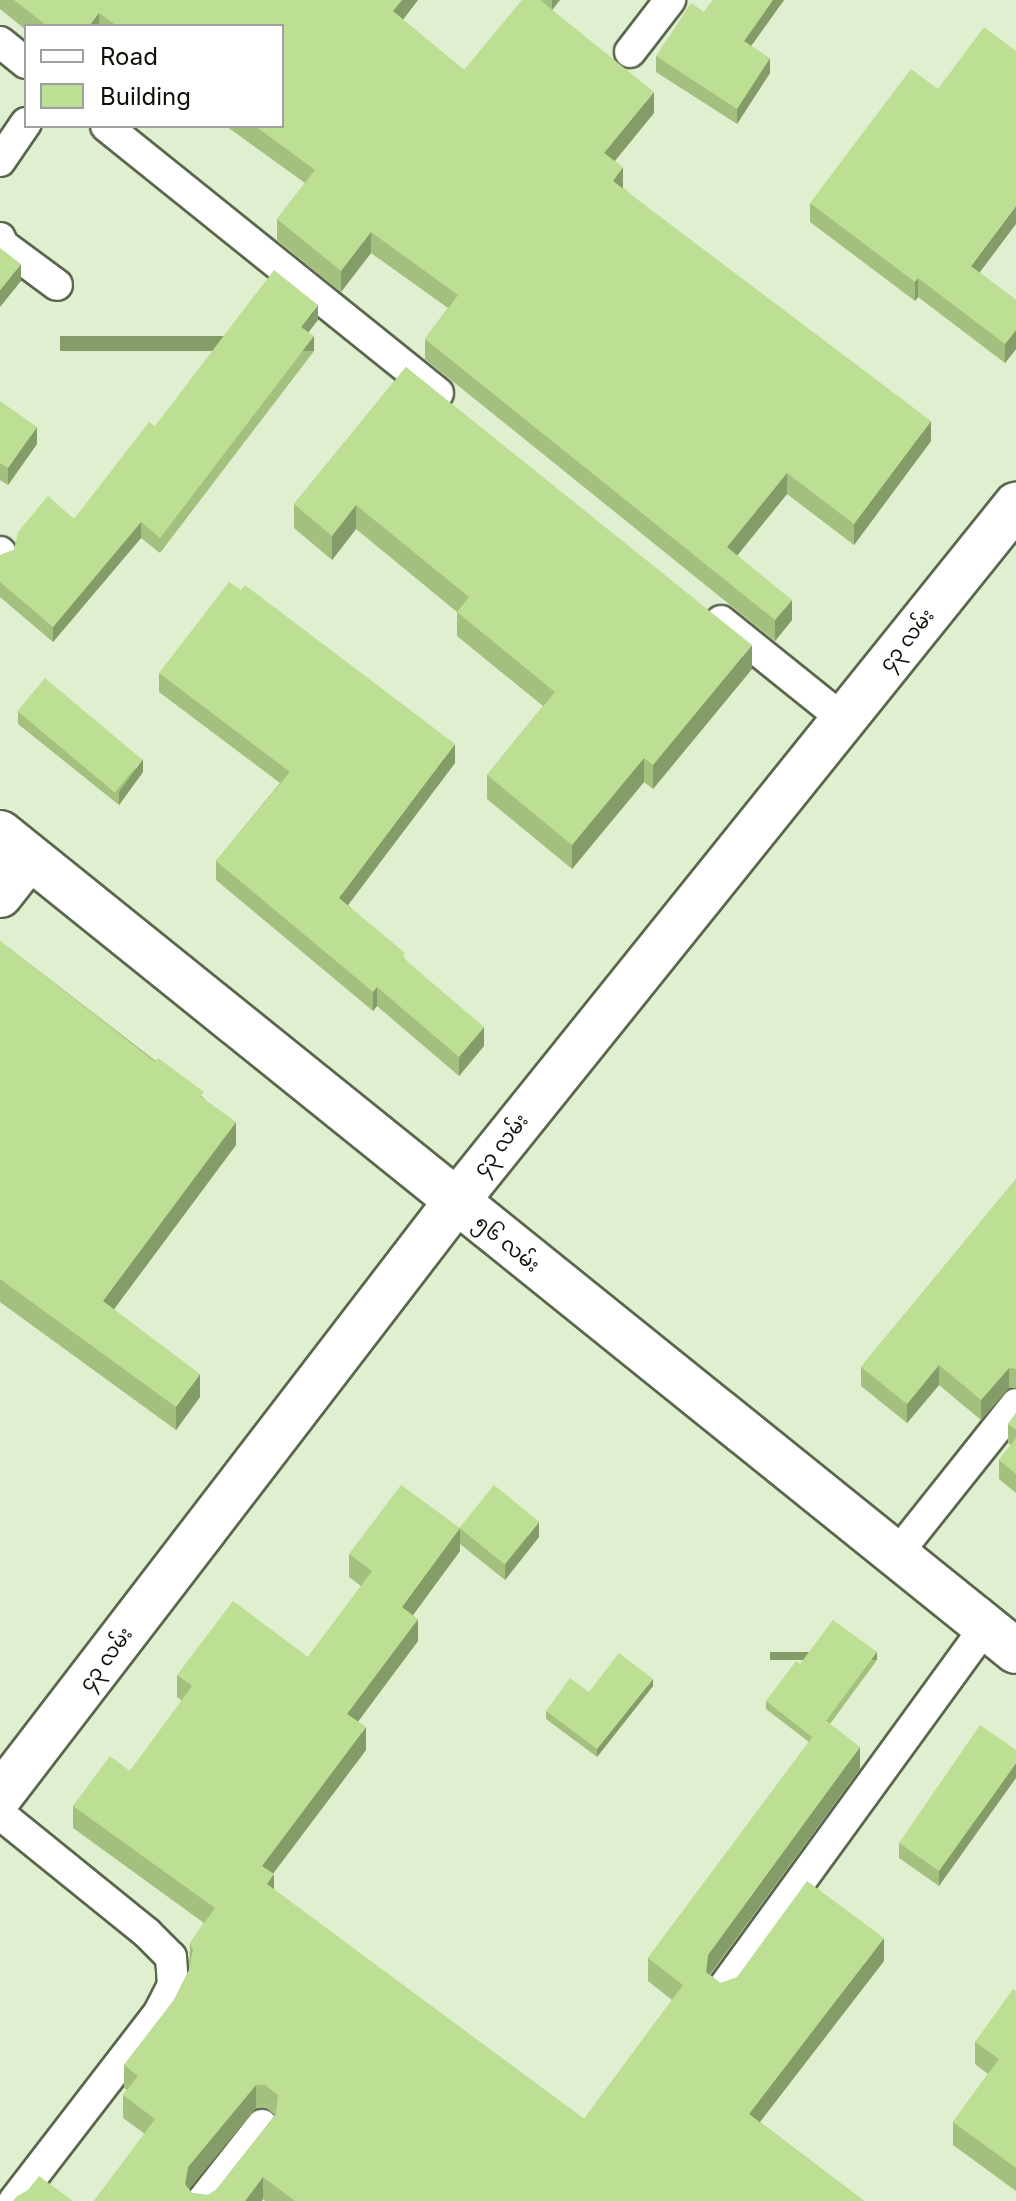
<!DOCTYPE html>
<meta charset="utf-8">
<style>
body{margin:0}
#map{position:relative;width:1016px;height:2201px;overflow:hidden;background:#e0efd0;font-family:Inter,"Noto Sans Myanmar",sans-serif}
div>[style]{position:absolute}
[style*='--x']{left:calc(var(--x)*1px);top:calc(var(--y)*1px);width:calc(var(--w)*1px);rotate:calc(var(--a)*1deg)}
.roads{filter:drop-shadow(2px 0 #5a674c) drop-shadow(-2px 0 #5a674c) drop-shadow(0 2px #5a674c) drop-shadow(0 -2px #5a674c)}
.service>*{height:30px;margin:-15px;padding:0 15px;transform-origin:15px;border-radius:15px;background:#fff}
.minor>*{height:44px;margin:-22px;padding:0 22px;transform-origin:22px;border-radius:22px;background:#fff}
.wall>*{inset:0;background:#a3c07e}
.shaded-wall>*{inset:0;background:#849c67;transform-origin:0 0}
.building>*{inset:0;background:#bddf93;transform-origin:0 0}
span{translate:-50% -50%;white-space:nowrap;text-align:center;line-height:1.15;-webkit-text-stroke:6px #fff;paint-order:stroke}
.street-label{font-size:20px;color:#0d1207}
.legend{position:absolute;left:24px;top:24px;width:260px;height:104px;box-sizing:border-box;background:#fff;border:2px solid #9ea09c;margin:0;padding:10px 14px;list-style:none;font-size:24px;color:#0d1207}
.legend li{display:flex;align-items:center;gap:16px;height:40px}
.legend b{width:40px;border:2px solid #9ea09c}
</style>
<div id="map">
<div class="roads">
<div class="service">
<div style="--x:0;--y:42;--w:33;--a:39"></div>
<div style="--x:630;--y:52;--w:66;--a:-52.4"></div>
<div style="--x:106;--y:126;--w:426;--a:38.8"></div>
<div style="--x:0;--y:161;--w:46;--a:-55.6"></div>
<div style="--x:0;--y:238;--w:8;--a:67"></div>
<div style="--x:3;--y:245;--w:67;--a:36.5"></div>
<div style="--x:0;--y:552;--w:1;--a:45"></div>
<div style="--x:721;--y:621;--w:156;--a:38.8"></div>
<div style="--x:896;--y:1555;--w:193;--a:-51.5"></div>
<div style="--x:0;--y:1814;--w:189;--a:39"></div>
<div style="--x:147;--y:1933;--w:34;--a:45"></div>
<div style="--x:171;--y:1957;--w:28;--a:86"></div>
<div style="--x:173;--y:1985;--w:33;--a:117"></div>
<div style="--x:158;--y:2014;--w:236;--a:127.6"></div>
<div style="--x:723;--y:1988;--w:447;--a:-54"></div>
<div style="--x:202;--y:2201;--w:97;--a:-51.7"></div>
</div>
<div class="minor">
<div style="--x:0;--y:833;--w:1304;--a:38.84"></div>
<div style="--x:0;--y:895;--w:47;--a:-51.9"></div>
<div style="--x:0;--y:1796;--w:747;--a:-52.5"></div>
<div style="--x:455;--y:1203;--w:896;--a:-51.21"></div>
</div>
</div>
<div class="wall">
<div style="clip-path:polygon(0 0,418px 0,403px 20px,464px 70px,540px 0,560px 0,552px 10px,654px 113px,615px 161px,623px 188px,931px 441px,854px 545px,787px 494px,737px 556px,792px 620px,775px 641px,425px 359px,425px 339px,448px 308px,371px 253px,341px 292px,277px 240px,277px 219px,305px 183px,226px 126px,282px 126px,282px 26px,26px 26px,26px 30px,0 9px)"></div>
<div style="clip-path:polygon(713px 0,784px 0,751px 46px,770px 73px,737px 124px,656px 72px,656px 56px,704px 12px)"></div>
<div style="clip-path:polygon(810px 203px,980px 273px,1016px 300px,1016px 349px,1005px 363px,918px 297px,915px 301px,810px 222px)"></div>
<div style="clip-path:polygon(318px 320px,308px 332px,314px 351px,160px 553px,141px 538px,53px 642px,0 597px,0 555px,14px 550px,74px 519px,155px 426px)"></div>
<div style="clip-path:polygon(406px 367px,752px 669px,653px 789px,644px 782px,572px 869px,487px 799px,487px 775px,543px 706px,457px 636px,457px 612px,356px 529px,332px 560px,294px 528px,294px 504px)"></div>
<div style="clip-path:polygon(0 401px,37px 444px,8px 485px,0 480px)"></div>
<div style="clip-path:polygon(159px 673px,455px 763px,348px 905px,405px 959px,484px 1046px,459px 1076px,377px 1006px,373px 1011px,216px 880px,216px 861px,280px 783px,159px 692px)"></div>
<div style="clip-path:polygon(18px 711px,143px 772px,119px 805px,18px 724px)"></div>
<div style="clip-path:polygon(0 941px,204px 1098px,236px 1145px,114px 1309px,200px 1397px,176px 1430px,0 1302px)"></div>
<div style="clip-path:polygon(1016px 1179px,1016px 1388px,1009px 1388px,981px 1420px,939px 1385px,907px 1423px,861px 1386px,861px 1367px)"></div>
<div style="clip-path:polygon(1016px 1413px,1016px 1493px,999px 1479px,999px 1460px,1011px 1445px,1008px 1443px,1008px 1424px)"></div>
<div style="clip-path:polygon(evenodd,460px 1528px,539px 1537px,505px 1580px,460px 1544px,460px 1551px,413px 1615px,418px 1641px,358px 1722px,366px 1750px,273px 1874px,274px 1890px,584px 2119px,672px 2000px,648px 1981px,648px 1958px,809px 1742px,766px 1709px,766px 1701px,800px 1664px,877px 1660px,830px 1724px,860px 1769px,710px 1975px,720px 1983px,884px 1961px,760px 2122px,864px 2201px,265px 2201px,263px 2199px,94px 2201px,145px 2134px,123px 2118px,123px 2095px,127px 2090px,124px 2088px,124px 2065px,174px 2000px,189px 1970px,190px 1943px,204px 1923px,73px 1828px,73px 1806px,130px 1771px,182px 1701px,177px 1697px,177px 1675px,308px 1657px,361px 1586px,349px 1577px,349px 1554px,460px 1528px,265px 2107px,275px 2115px,216px 2190px,208px 2195px,192px 2193px,189px 2189px,256px 2108px,265px 2107px)"></div>
<div style="clip-path:polygon(653px 1686px,597px 1757px,546px 1719px,546px 1711px,589px 1692px)"></div>
<div style="clip-path:polygon(1016px 1750px,939px 1886px,899px 1858px,899px 1843px)"></div>
<div style="clip-path:polygon(1016px 1991px,1016px 2191px,953px 2145px,953px 2122px,988px 2074px,975px 2064px,975px 2042px)"></div>
</div>
<div class="shaded-wall">
<div style="clip-path:polygon(402px 0,418px 0,393px 32px,393px 11px)"></div>
<div style="clip-path:polygon(552px 0,560px 0,552px 10px)"></div>
<div style="clip-path:polygon(773px 0,784px 0,744px 56px,744px 41px)"></div>
<div style="clip-path:polygon(99px 13px,99px 26px,89px 26px)"></div>
<div style="clip-path:polygon(770px 58px,770px 73px,737px 124px,737px 109px)"></div>
<div style="clip-path:polygon(654px 92px,654px 113px,604px 174px,604px 153px)"></div>
<div style="clip-path:polygon(623px 167px,623px 188px,613px 202px,613px 181px)"></div>
<div style="clip-path:polygon(1016px 206px,1016px 224px,971px 284px,971px 266px)"></div>
<div style="clip-path:polygon(371px 232px,371px 253px,341px 292px,341px 271px)"></div>
<div style="clip-path:polygon(21px 264px,21px 281px,0 307px,0 290px)"></div>
<div style="clip-path:polygon(918px 278px,918px 297px,915px 301px,915px 282px)"></div>
<div style="clip-path:polygon(318px 305px,318px 320px,301px 342px,301px 327px)"></div>
<div style="clip-path:polygon(1016px 330px,1016px 349px,1005px 363px,1005px 344px)"></div>
<div style="left:314px;top:336px;width:15px;height:254px;rotate:90deg"></div>
<div style="clip-path:polygon(931px 421px,931px 441px,854px 545px,854px 524px)"></div>
<div style="clip-path:polygon(37px 427px,37px 444px,8px 485px,8px 468px)"></div>
<div style="clip-path:polygon(787px 473px,787px 494px,727px 568px,727px 547px)"></div>
<div style="clip-path:polygon(356px 505px,356px 529px,332px 560px,332px 536px)"></div>
<div style="clip-path:polygon(141px 522px,141px 538px,53px 642px,53px 627px)"></div>
<div style="clip-path:polygon(792px 600px,792px 620px,775px 641px,775px 620px)"></div>
<div style="clip-path:polygon(752px 645px,752px 669px,653px 789px,653px 765px)"></div>
<div style="clip-path:polygon(455px 744px,455px 763px,339px 917px,339px 898px)"></div>
<div style="clip-path:polygon(644px 758px,644px 782px,572px 869px,572px 845px)"></div>
<div style="clip-path:polygon(143px 759px,143px 772px,119px 805px,119px 792px)"></div>
<div style="clip-path:polygon(377px 987px,377px 1006px,373px 1011px,373px 992px)"></div>
<div style="clip-path:polygon(484px 1027px,484px 1046px,459px 1076px,459px 1057px)"></div>
<div style="clip-path:polygon(236px 1122px,236px 1145px,103px 1324px,103px 1301px)"></div>
<div style="clip-path:polygon(939px 1365px,939px 1385px,907px 1423px,907px 1404px)"></div>
<div style="clip-path:polygon(1009px 1368px,1009px 1388px,981px 1420px,981px 1400px)"></div>
<div style="clip-path:polygon(200px 1374px,200px 1397px,176px 1430px,176px 1407px)"></div>
<div style="clip-path:polygon(539px 1522px,539px 1537px,505px 1580px,505px 1565px)"></div>
<div style="clip-path:polygon(460px 1528px,460px 1551px,402px 1630px,402px 1607px)"></div>
<div style="clip-path:polygon(418px 1619px,418px 1641px,347px 1736px,347px 1714px)"></div>
<div style="left:877px;top:1652px;width:8px;height:107px;rotate:90deg"></div>
<div style="clip-path:polygon(653px 1679px,653px 1686px,597px 1757px,597px 1749px)"></div>
<div style="clip-path:polygon(366px 1727px,366px 1750px,262px 1888px,262px 1866px)"></div>
<div style="clip-path:polygon(860px 1747px,860px 1769px,708px 1977px,706px 1972px,708px 1955px)"></div>
<div style="clip-path:polygon(1016px 1763px,1016px 1778px,939px 1886px,939px 1871px)"></div>
<div style="clip-path:polygon(274px 1874px,274px 1897px,267px 1884px)"></div>
<div style="clip-path:polygon(884px 1938px,884px 1961px,749px 2136px,749px 2114px)"></div>
<div style="clip-path:polygon(256px 2085px,256px 2108px,188px 2190px,185px 2184px,188px 2167px)"></div>
<div style="clip-path:polygon(263px 2177px,263px 2199px,262px 2201px,245px 2201px)"></div>
</div>
<div class="building">
<div style="clip-path:polygon(14px 0,402px 0,393px 11px,464px 70px,522px 0,540px 0,654px 92px,604px 153px,623px 167px,613px 181px,931px 421px,854px 524px,787px 473px,727px 547px,792px 600px,775px 620px,425px 339px,458px 295px,371px 232px,341px 271px,277px 219px,315px 170px,255px 126px,282px 126px,282px 26px,117px 26px,99px 13px,89px 26px,47px 26px)"></div>
<div style="clip-path:polygon(713px 0,773px 0,744px 41px,770px 58px,737px 109px,656px 56px,691px 3px,704px 12px)"></div>
<div style="clip-path:polygon(984px 27px,1016px 51px,1016px 206px,971px 266px,1016px 300px,1016px 330px,1005px 344px,918px 278px,915px 282px,810px 203px,911px 69px,938px 89px)"></div>
<div style="clip-path:polygon(0 248px,21px 264px,0 290px)"></div>
<div style="clip-path:polygon(274px 270px,318px 305px,301px 327px,314px 336px,160px 538px,141px 522px,53px 627px,0 582px,0 555px,14px 550px,18px 532px,48px 496px,74px 519px,149px 422px,155px 426px)"></div>
<div style="clip-path:polygon(406px 367px,752px 645px,653px 765px,644px 758px,572px 845px,487px 775px,555px 692px,457px 612px,469px 597px,356px 505px,332px 536px,294px 504px)"></div>
<div style="clip-path:polygon(0 401px,37px 427px,8px 468px,0 463px)"></div>
<div style="clip-path:polygon(229px 582px,241px 590px,245px 585px,455px 744px,339px 898px,405px 953px,402px 957px,484px 1027px,459px 1057px,377px 987px,373px 992px,216px 861px,290px 772px,159px 673px)"></div>
<div style="left:45px;top:678px;width:127px;height:43px;rotate:40deg"></div>
<div style="clip-path:polygon(0 941px,155px 1062px,158px 1058px,204px 1092px,200px 1096px,236px 1122px,103px 1301px,200px 1374px,176px 1407px,0 1279px)"></div>
<div style="clip-path:polygon(1016px 1179px,1016px 1369px,1009px 1368px,981px 1400px,939px 1365px,907px 1404px,861px 1367px)"></div>
<div style="clip-path:polygon(1016px 1413px,1016px 1430px,1008px 1424px)"></div>
<div style="clip-path:polygon(1016px 1438px,1016px 1474px,999px 1460px)"></div>
<div style="clip-path:polygon(evenodd,401px 1485px,460px 1528px,402px 1607px,418px 1619px,347px 1714px,366px 1727px,262px 1866px,274px 1874px,267px 1884px,584px 2119px,683px 1985px,648px 1958px,825px 1720px,860px 1747px,708px 1955px,706px 1972px,720px 1983px,737px 1977px,807px 1881px,884px 1938px,749px 2114px,864px 2201px,295px 2201px,263px 2177px,245px 2201px,94px 2201px,155px 2119px,123px 2095px,138px 2076px,124px 2065px,174px 2000px,189px 1970px,193px 1950px,190px 1943px,215px 1908px,73px 1806px,110px 1756px,130px 1771px,192px 1686px,177px 1675px,233px 1601px,308px 1657px,372px 1571px,349px 1554px,401px 1485px,256px 2085px,265px 2085px,278px 2095px,276px 2114px,216px 2190px,208px 2195px,192px 2193px,185px 2184px,188px 2167px,256px 2085px)"></div>
<div style="left:494px;top:1485px;width:58px;height:55px;rotate:39deg"></div>
<div style="clip-path:polygon(833px 1620px,877px 1652px,826px 1721px,825px 1720px,812px 1737px,766px 1701px,796px 1661px,800px 1664px)"></div>
<div style="clip-path:polygon(619px 1653px,653px 1679px,597px 1749px,546px 1711px,570px 1678px,589px 1692px)"></div>
<div style="clip-path:polygon(980px 1725px,1016px 1750px,1016px 1763px,939px 1871px,899px 1843px)"></div>
<div style="clip-path:polygon(1013px 1989px,1016px 1991px,1016px 2168px,953px 2122px,999px 2059px,975px 2042px)"></div>
<div style="clip-path:polygon(39px 2176px,73px 2201px,13px 2201px,17px 2196px,28px 2190px)"></div>
</div>
<div class="street-label">
<span style="left:907px;top:640px;rotate:-51deg">၄၃ လမ်း</span>
<span style="left:501px;top:1145px;rotate:-51deg">၄၃ လမ်း</span>
<span style="left:507px;top:1244px;rotate:39deg">၅၆ လမ်း</span>
<span style="left:106px;top:1659px;rotate:-53deg">၄၃ လမ်း</span>
</div>
<ul class="legend">
<li><b style="height:10px;background:#fff"></b>Road</li>
<li><b style="height:22px;background:#bddf93"></b>Building</li>
</ul>
</div>
